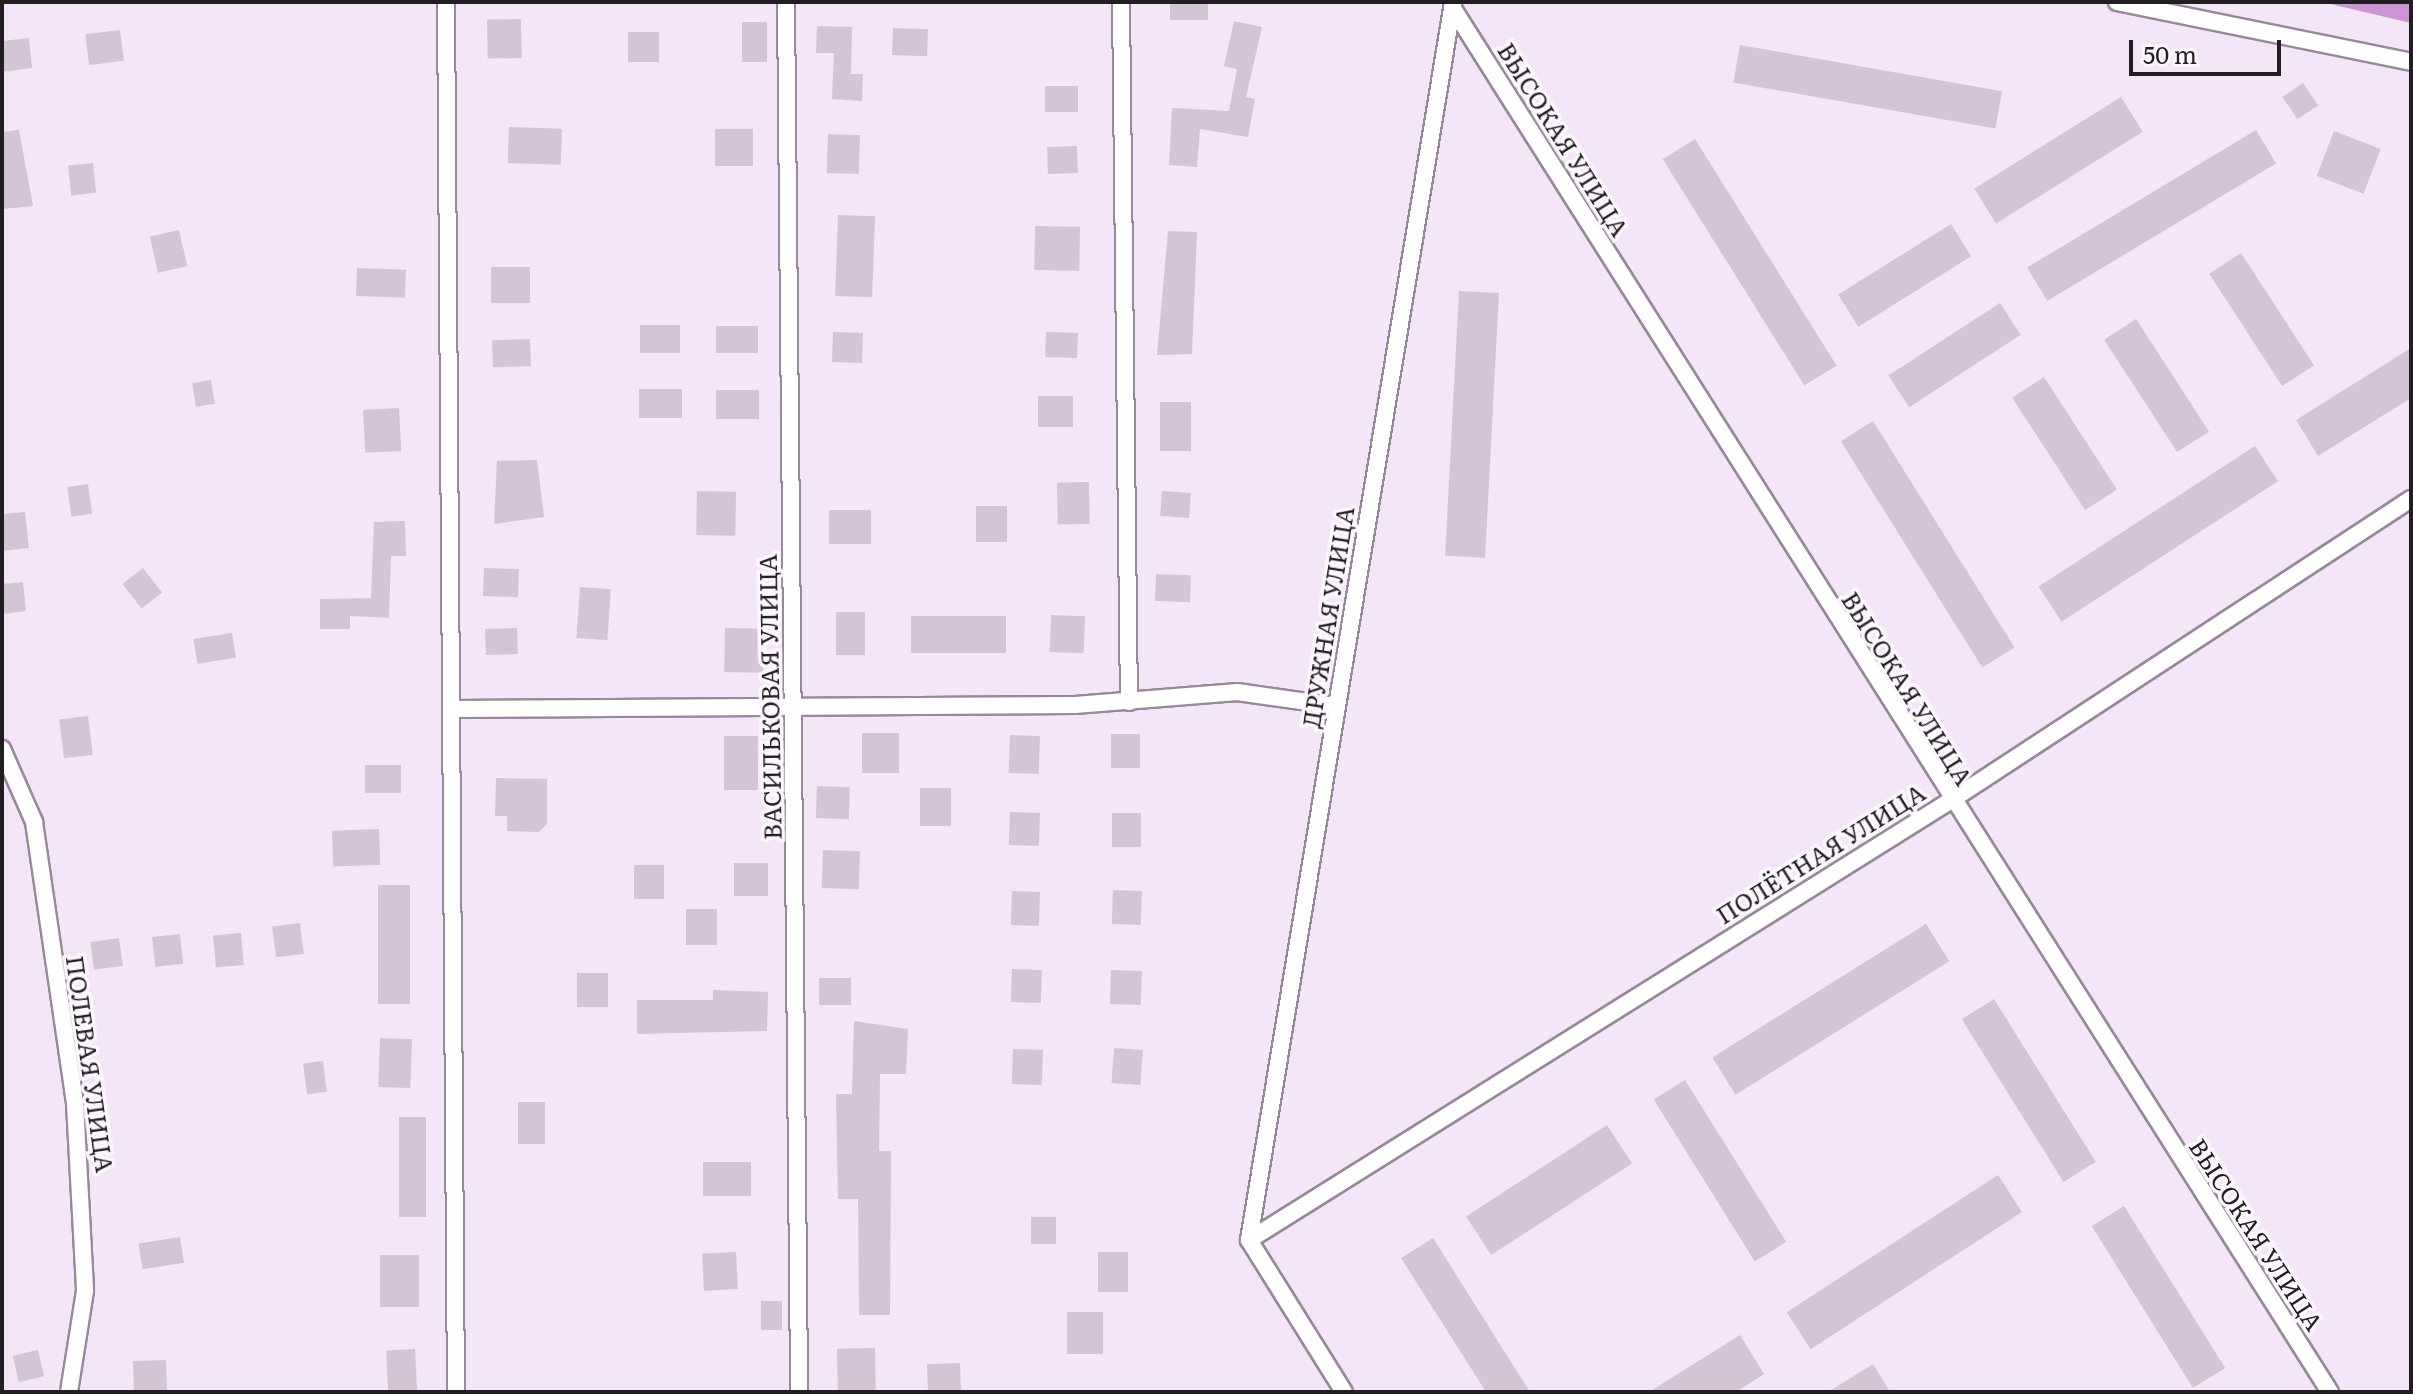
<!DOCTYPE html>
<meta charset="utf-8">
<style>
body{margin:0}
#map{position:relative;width:2413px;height:1394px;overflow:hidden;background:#f5e5f8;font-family:Literata,serif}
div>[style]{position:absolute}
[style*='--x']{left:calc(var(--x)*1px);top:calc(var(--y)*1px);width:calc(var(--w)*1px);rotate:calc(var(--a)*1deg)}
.forest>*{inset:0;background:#cc96d5}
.building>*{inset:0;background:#d4c4d6;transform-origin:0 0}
.roads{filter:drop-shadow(2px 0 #98899a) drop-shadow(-2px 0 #98899a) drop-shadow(0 2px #98899a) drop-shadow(0 -2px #98899a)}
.street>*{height:16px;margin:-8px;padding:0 8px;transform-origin:8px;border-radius:8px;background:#fff}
span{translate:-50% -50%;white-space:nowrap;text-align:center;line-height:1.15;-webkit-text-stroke:7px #fcf6fd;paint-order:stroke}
.street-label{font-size:24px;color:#221c23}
.frame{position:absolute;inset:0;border:4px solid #221c23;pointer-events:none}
.scale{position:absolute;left:2129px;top:40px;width:152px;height:36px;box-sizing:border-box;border:4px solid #221c23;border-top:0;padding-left:10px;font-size:24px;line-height:28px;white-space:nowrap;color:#221c23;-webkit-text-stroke:6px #fcf6fd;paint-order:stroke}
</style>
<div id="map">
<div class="forest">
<div style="clip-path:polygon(2322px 2px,2411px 2px,2411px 23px)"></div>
</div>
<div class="building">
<div style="left:1170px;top:2px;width:38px;height:18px"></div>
<div style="left:521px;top:19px;width:39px;height:34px;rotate:89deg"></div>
<div style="clip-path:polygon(1234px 21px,1262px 27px,1246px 97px,1255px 99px,1248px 137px,1200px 129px,1197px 167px,1169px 165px,1172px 108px,1229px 111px,1237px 69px,1224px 66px)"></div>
<div style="left:742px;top:22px;width:25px;height:40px"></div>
<div style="clip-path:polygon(817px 26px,852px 27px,851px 74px,863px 74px,862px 101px,832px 99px,834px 53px,816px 53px)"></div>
<div style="left:893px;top:28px;width:35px;height:27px;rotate:2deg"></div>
<div style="left:120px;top:30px;width:31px;height:35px;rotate:83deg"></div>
<div style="left:628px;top:32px;width:31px;height:30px"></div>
<div style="clip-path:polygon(29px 38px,32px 68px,2px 72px,2px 41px)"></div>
<div style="left:1740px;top:45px;width:266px;height:38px;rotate:10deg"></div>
<div style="left:2303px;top:83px;width:27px;height:25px;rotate:56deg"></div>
<div style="left:1045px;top:86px;width:33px;height:26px"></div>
<div style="left:2121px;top:97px;width:41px;height:173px;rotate:58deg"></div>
<div style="left:509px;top:127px;width:53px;height:36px;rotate:2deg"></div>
<div style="left:715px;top:129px;width:38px;height:37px"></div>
<div style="clip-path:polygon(19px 130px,33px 206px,2px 209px,2px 132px)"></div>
<div style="left:2256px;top:130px;width:39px;height:267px;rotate:59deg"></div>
<div style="left:2334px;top:131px;width:50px;height:48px;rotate:21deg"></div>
<div style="left:828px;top:134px;width:32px;height:39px;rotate:2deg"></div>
<div style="left:1695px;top:139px;width:267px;height:38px;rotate:58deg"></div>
<div style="left:1077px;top:146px;width:27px;height:30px;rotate:88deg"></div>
<div style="left:93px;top:163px;width:30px;height:25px;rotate:84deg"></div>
<div style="left:838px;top:215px;width:37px;height:81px;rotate:2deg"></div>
<div style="left:1951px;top:224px;width:38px;height:133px;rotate:58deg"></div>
<div style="left:1035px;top:226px;width:45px;height:44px;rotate:1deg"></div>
<div style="left:179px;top:230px;width:37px;height:30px;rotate:77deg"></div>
<div style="clip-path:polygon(1168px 231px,1197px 232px,1192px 354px,1157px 355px)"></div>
<div style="left:2241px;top:253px;width:134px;height:38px;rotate:57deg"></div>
<div style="left:491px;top:267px;width:39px;height:36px"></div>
<div style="left:357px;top:268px;width:49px;height:28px;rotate:2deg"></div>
<div style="left:1459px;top:291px;width:40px;height:265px;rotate:3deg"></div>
<div style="left:2000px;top:303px;width:38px;height:133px;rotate:57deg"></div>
<div style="left:2136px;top:319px;width:134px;height:38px;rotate:57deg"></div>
<div style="left:640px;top:325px;width:40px;height:28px"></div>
<div style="left:716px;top:326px;width:42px;height:27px"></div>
<div style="left:833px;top:332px;width:30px;height:30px;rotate:2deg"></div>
<div style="left:1046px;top:332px;width:32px;height:25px;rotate:2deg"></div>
<div style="left:530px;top:339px;width:27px;height:38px;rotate:88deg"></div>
<div style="clip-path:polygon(2411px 348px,2411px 398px,2318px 456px,2296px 420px)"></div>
<div style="left:2044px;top:377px;width:134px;height:38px;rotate:57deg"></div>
<div style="left:211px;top:380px;width:24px;height:19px;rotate:81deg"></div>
<div style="left:682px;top:389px;width:29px;height:43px;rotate:90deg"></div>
<div style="left:716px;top:390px;width:43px;height:29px"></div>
<div style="left:1073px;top:396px;width:31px;height:35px;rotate:90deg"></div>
<div style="left:1160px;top:402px;width:31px;height:49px"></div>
<div style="left:399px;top:408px;width:43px;height:36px;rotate:87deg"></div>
<div style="left:1873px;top:421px;width:267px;height:38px;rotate:58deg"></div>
<div style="left:2255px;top:446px;width:42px;height:258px;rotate:57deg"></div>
<div style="clip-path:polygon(537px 460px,544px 517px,494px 524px,497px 461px)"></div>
<div style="left:1089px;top:482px;width:42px;height:32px;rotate:89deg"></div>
<div style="left:88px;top:484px;width:30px;height:21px;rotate:82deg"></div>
<div style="left:697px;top:491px;width:39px;height:44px;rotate:1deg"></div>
<div style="left:1162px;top:491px;width:29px;height:25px;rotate:4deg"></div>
<div style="left:976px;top:506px;width:31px;height:36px"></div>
<div style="left:829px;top:510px;width:42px;height:34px"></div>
<div style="clip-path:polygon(25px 512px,29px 548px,2px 551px,2px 514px)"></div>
<div style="clip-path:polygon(405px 521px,406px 556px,391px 556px,389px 618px,350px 616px,350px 629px,320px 629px,320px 599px,371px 598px,374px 522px)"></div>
<div style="left:143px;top:568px;width:31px;height:26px;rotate:52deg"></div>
<div style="left:484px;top:568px;width:35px;height:28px;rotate:2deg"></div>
<div style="left:1156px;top:574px;width:35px;height:27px;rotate:2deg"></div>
<div style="clip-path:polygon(23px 582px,26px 611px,2px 614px,2px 584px)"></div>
<div style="left:580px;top:587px;width:31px;height:51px;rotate:4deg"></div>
<div style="left:836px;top:612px;width:29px;height:43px"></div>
<div style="left:1051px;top:615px;width:34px;height:37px;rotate:2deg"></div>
<div style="left:1006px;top:616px;width:37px;height:95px;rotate:90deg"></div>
<div style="left:517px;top:628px;width:26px;height:32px;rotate:88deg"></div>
<div style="left:725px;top:628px;width:39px;height:44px;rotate:1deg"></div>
<div style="left:232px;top:633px;width:25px;height:39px;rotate:81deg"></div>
<div style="left:88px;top:716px;width:39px;height:29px;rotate:83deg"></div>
<div style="left:862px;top:733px;width:37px;height:40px"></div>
<div style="left:1111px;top:734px;width:29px;height:34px"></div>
<div style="left:1010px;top:735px;width:30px;height:38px;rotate:2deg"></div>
<div style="left:758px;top:736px;width:54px;height:34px;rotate:90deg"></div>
<div style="left:365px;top:765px;width:36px;height:28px"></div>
<div style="clip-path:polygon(496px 778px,547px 779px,547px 824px,539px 832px,507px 831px,507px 816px,495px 816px)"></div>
<div style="left:817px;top:786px;width:33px;height:32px;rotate:2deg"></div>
<div style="left:920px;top:788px;width:31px;height:38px"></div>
<div style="left:1010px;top:812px;width:30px;height:33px;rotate:2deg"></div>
<div style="left:1112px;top:813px;width:29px;height:34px"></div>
<div style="left:379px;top:829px;width:36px;height:47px;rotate:88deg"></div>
<div style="left:823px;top:850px;width:37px;height:38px;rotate:2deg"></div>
<div style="left:768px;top:863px;width:33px;height:34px;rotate:90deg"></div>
<div style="left:634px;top:865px;width:30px;height:34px"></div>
<div style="left:378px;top:885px;width:32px;height:119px"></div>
<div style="left:1113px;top:890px;width:29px;height:34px;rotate:2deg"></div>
<div style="left:1012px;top:891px;width:28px;height:34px;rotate:2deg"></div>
<div style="left:717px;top:909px;width:36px;height:31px;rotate:90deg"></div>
<div style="left:300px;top:923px;width:31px;height:28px;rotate:83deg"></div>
<div style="left:1926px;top:924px;width:44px;height:252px;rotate:58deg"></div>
<div style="left:241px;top:933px;width:32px;height:28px;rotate:85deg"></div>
<div style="left:180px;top:934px;width:30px;height:28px;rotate:84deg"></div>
<div style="left:119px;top:938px;width:28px;height:29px;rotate:82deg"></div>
<div style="left:1012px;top:969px;width:30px;height:33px;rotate:2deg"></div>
<div style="left:1111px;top:970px;width:31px;height:34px;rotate:2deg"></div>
<div style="left:577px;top:973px;width:31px;height:34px"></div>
<div style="left:819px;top:978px;width:32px;height:27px"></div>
<div style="clip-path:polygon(713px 990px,768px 992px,767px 1031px,637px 1034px,637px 1000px,713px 1000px)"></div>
<div style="left:1994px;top:999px;width:192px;height:38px;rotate:58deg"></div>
<div style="clip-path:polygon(854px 1021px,908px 1029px,906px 1074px,880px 1074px,879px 1151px,891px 1151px,890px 1315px,859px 1315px,858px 1199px,838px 1199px,836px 1094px,852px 1094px)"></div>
<div style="left:380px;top:1038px;width:32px;height:49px;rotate:2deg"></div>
<div style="left:1114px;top:1048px;width:29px;height:35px;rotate:4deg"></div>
<div style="left:1013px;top:1049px;width:30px;height:35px;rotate:2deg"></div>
<div style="left:323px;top:1061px;width:31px;height:20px;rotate:83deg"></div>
<div style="left:1685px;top:1080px;width:191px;height:37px;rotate:58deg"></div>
<div style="left:518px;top:1102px;width:27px;height:42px"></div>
<div style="left:399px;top:1117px;width:27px;height:100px"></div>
<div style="left:1607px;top:1125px;width:46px;height:168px;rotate:57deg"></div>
<div style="left:703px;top:1162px;width:48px;height:34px"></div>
<div style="left:1998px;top:1175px;width:44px;height:252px;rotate:57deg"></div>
<div style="left:2124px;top:1206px;width:191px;height:38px;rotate:58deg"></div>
<div style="left:1031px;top:1217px;width:25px;height:27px"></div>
<div style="left:180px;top:1237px;width:26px;height:42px;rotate:81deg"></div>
<div style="clip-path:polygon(1433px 1238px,1530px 1392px,1486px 1392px,1401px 1258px)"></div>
<div style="left:736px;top:1252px;width:37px;height:34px;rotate:87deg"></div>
<div style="left:1098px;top:1252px;width:30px;height:40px"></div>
<div style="left:380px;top:1255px;width:39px;height:52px"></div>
<div style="left:761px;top:1301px;width:21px;height:29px"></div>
<div style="left:1067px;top:1312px;width:36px;height:42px"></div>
<div style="clip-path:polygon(1740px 1335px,1764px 1374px,1736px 1392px,1649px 1392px)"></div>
<div style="left:875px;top:1348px;width:44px;height:38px;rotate:89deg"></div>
<div style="left:415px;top:1349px;width:42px;height:29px;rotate:87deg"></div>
<div style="left:38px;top:1350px;width:27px;height:26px;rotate:77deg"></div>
<div style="left:166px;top:1360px;width:32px;height:33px;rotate:88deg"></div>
<div style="left:960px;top:1363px;width:29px;height:33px;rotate:88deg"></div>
<div style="clip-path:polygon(1873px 1364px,1890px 1392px,1828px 1392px)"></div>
</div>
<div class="roads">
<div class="street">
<div style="--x:446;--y:2;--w:1390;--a:89.59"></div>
<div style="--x:786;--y:2;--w:1390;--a:89.46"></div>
<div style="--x:1121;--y:2;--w:700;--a:89.35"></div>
<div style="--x:2117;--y:2;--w:300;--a:11.5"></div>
<div style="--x:1452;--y:7;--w:1640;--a:57.63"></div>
<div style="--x:454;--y:709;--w:621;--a:-0.37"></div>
<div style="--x:1075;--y:705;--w:163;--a:-4.6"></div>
<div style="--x:1237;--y:692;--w:101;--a:8"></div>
<div style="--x:2;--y:749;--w:80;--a:66.3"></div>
<div style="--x:34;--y:822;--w:285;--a:81.7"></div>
<div style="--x:75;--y:1104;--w:187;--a:86.9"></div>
<div style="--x:85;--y:1291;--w:102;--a:99"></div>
<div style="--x:1249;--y:1240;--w:827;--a:-32.06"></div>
<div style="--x:1950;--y:801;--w:551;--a:-33.23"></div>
<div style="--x:1249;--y:1240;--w:1254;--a:-80.64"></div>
<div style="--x:1249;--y:1240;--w:179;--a:58"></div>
</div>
</div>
<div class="street-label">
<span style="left:1564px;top:139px;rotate:58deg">ВЫСОКАЯ УЛИЦА</span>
<span style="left:1327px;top:617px;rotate:-81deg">ДРУЖНАЯ УЛИЦА</span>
<span style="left:1908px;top:688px;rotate:58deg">ВЫСОКАЯ УЛИЦА</span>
<span style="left:769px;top:697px;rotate:-91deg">ВАСИЛЬКОВАЯ УЛИЦА</span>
<span style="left:1820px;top:853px;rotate:-32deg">ПОЛЁТНАЯ УЛИЦА</span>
<span style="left:91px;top:1064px;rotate:82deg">ПОЛЕВАЯ УЛИЦА</span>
<span style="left:2257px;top:1234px;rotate:57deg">ВЫСОКАЯ УЛИЦА</span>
</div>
<div class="frame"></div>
<div class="scale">50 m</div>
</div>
